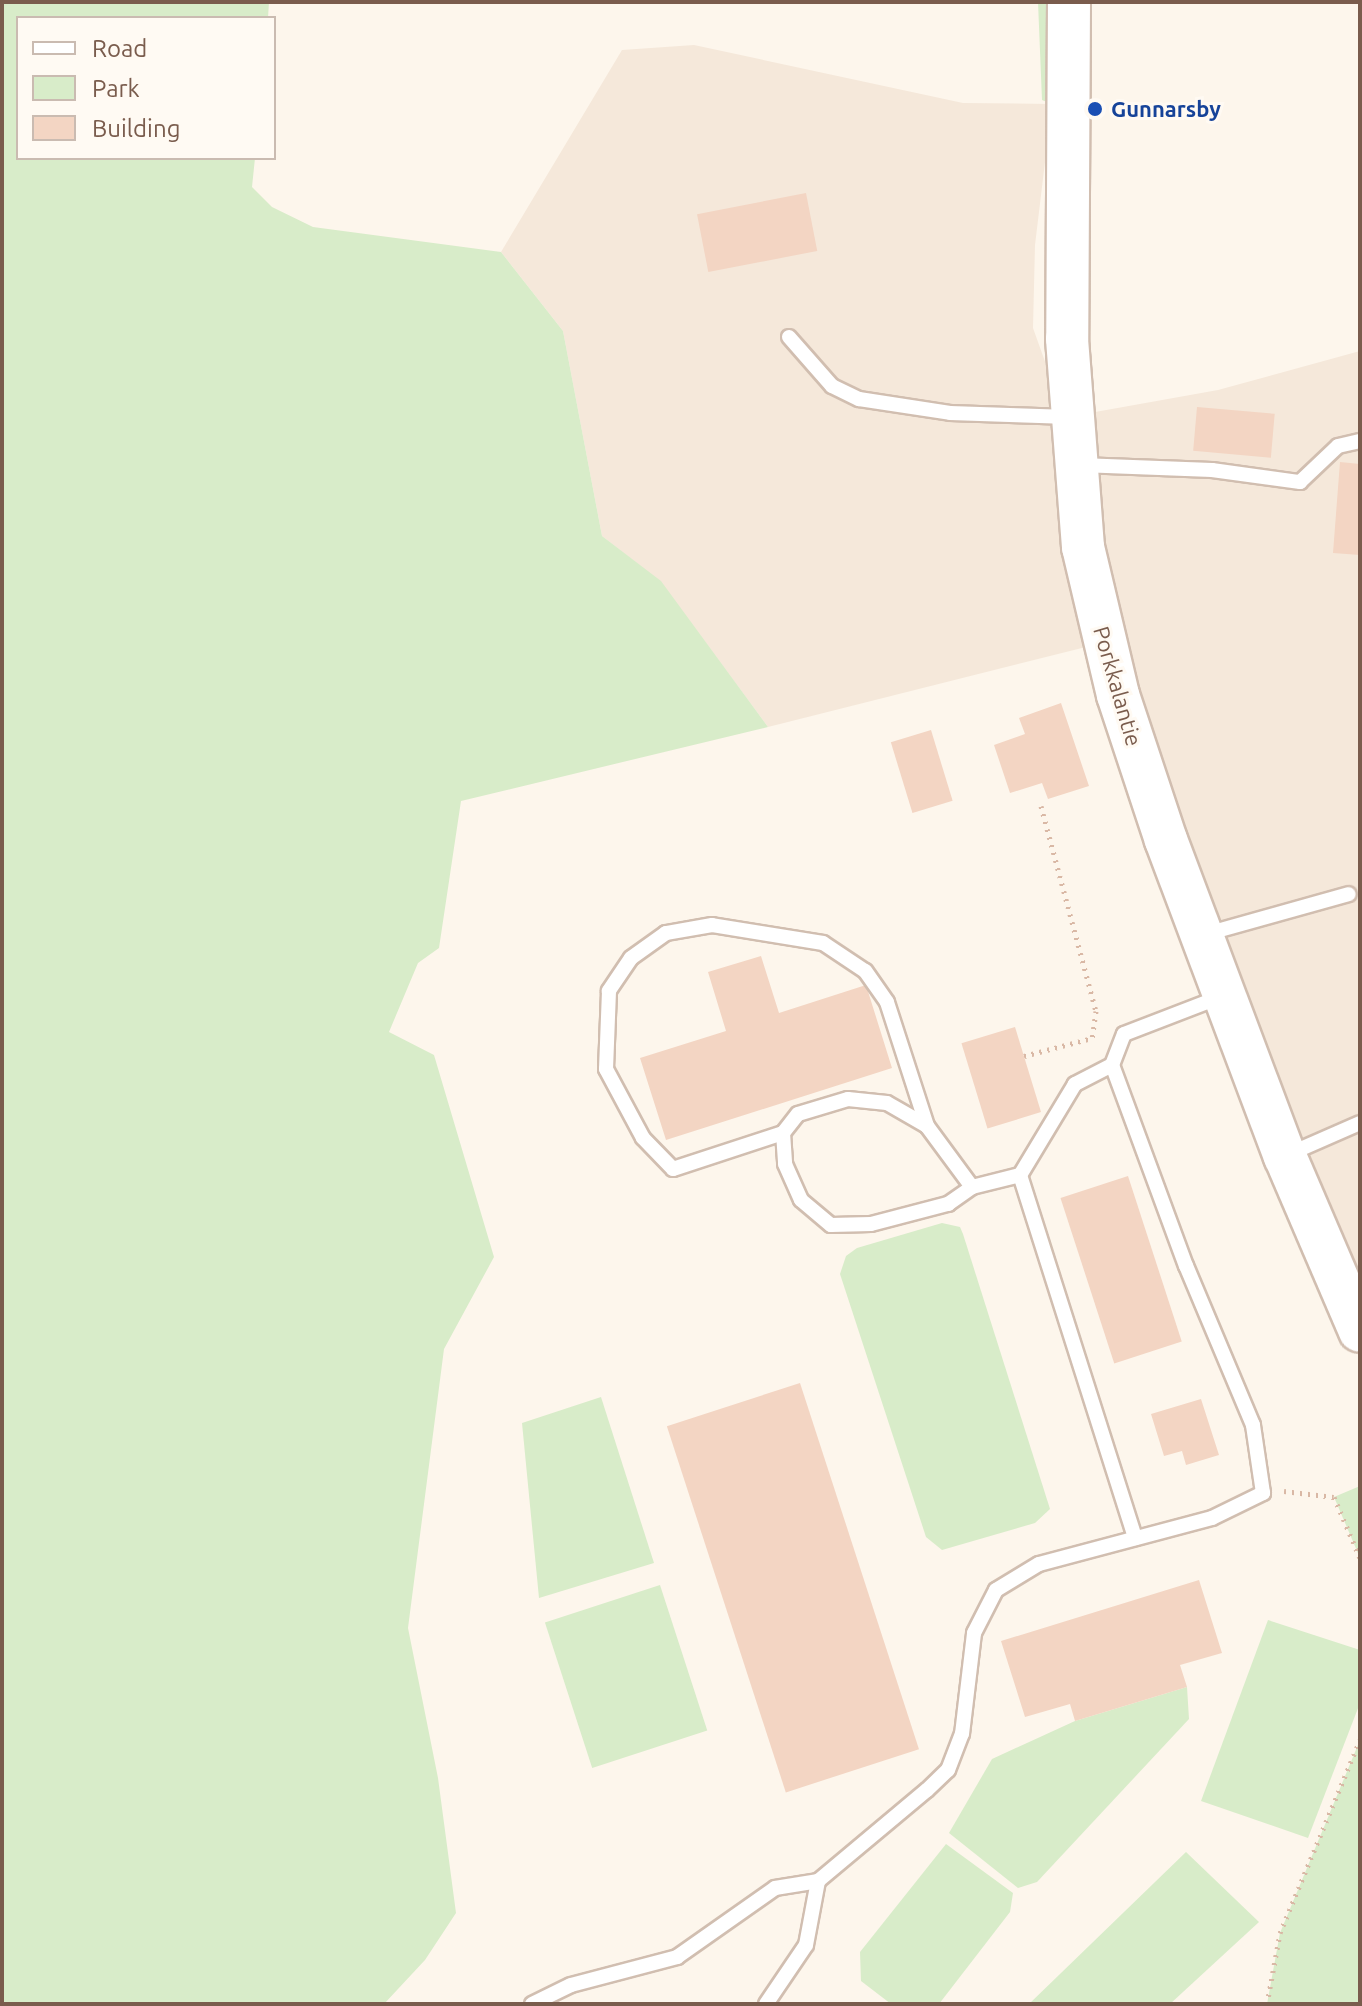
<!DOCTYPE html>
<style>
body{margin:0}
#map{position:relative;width:1362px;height:2006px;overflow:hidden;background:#fdf6ec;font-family:Ubuntu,sans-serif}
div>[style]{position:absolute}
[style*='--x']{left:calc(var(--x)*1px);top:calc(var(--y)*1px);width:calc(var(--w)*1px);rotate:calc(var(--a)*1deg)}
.residential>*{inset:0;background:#f5e8da}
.green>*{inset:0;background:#d8ecc9;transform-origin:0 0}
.building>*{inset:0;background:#f3d5c3;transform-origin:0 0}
.path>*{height:5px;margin-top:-2.5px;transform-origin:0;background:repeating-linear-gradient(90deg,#d9b8a5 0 2px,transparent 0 8px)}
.roads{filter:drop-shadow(2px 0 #d1beb0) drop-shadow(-2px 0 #d1beb0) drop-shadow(0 2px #d1beb0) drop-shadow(0 -2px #d1beb0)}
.lane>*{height:14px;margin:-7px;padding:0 7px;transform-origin:7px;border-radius:7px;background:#fff}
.secondary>*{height:42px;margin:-21px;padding:0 21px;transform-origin:21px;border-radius:21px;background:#fff}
.dots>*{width:22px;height:22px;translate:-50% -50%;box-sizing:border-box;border:4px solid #fffaf3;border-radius:50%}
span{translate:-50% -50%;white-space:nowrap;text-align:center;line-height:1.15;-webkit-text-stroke:6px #fffaf3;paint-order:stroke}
.transit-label{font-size:22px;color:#164399;font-weight:700}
.left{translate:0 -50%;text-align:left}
.street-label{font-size:22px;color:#7a5c4d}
.frame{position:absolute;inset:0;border:4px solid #7a5c4d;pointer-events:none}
.legend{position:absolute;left:16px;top:16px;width:260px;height:144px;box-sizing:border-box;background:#fffaf3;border:2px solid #cabbb1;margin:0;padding:10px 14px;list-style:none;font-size:24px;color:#7a5c4d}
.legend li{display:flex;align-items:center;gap:16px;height:40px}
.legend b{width:40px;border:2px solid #cabbb1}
</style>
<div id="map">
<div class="residential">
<div style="clip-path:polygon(694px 45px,963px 103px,1052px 104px,1035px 245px,1033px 328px,1053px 384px,1086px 647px,768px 727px,661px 582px,602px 536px,563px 331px,501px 252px,622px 50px)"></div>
<div style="clip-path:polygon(1360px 351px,1360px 1292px,1291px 1126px,1156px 756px,1115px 604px,1084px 414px,1218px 390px)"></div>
</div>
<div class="green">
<div style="clip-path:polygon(2px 2px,269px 2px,268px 18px,18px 18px,18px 158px,255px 158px,252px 187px,272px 207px,313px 227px,501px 252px,563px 331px,602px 536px,661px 581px,768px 727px,461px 801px,439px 948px,418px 963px,389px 1032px,434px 1055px,494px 1257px,444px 1349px,408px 1628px,438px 1778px,456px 1913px,425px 1960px,384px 2004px,2px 2004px)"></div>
<div style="clip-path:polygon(1038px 2px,1051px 2px,1052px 104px,1042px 100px)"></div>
<div style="clip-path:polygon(942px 1223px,960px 1227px,963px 1234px,1050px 1509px,1035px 1523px,942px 1550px,926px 1537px,840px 1274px,846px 1256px,857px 1248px)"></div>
<div style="clip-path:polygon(601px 1397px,654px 1563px,539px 1598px,522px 1423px)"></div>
<div style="clip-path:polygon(1360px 1486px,1360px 1558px,1334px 1497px)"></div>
<div style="left:660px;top:1585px;width:153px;height:121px;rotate:72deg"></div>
<div style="clip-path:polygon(1268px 1620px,1360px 1650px,1360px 1703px,1308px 1838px,1201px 1801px)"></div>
<div style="clip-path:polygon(1187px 1687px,1189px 1719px,1037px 1882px,1018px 1888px,949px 1833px,992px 1759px,1075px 1721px)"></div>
<div style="clip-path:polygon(1360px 1740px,1360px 2004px,1267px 2004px,1280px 1933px)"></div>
<div style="clip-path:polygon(946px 1844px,1013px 1893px,1010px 1912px,939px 2004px,891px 2004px,861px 1981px,860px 1952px)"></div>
<div style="clip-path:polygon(1186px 1852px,1259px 1922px,1170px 2004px,1029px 2004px)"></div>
</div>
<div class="building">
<div style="left:806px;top:193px;width:59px;height:111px;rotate:79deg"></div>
<div style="left:1197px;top:407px;width:78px;height:44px;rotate:5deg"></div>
<div style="clip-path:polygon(1340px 462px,1360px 464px,1360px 555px,1333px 553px)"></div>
<div style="clip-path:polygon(1061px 703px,1089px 786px,1048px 799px,1042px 783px,1010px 793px,994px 745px,1025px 734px,1019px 718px)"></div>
<div style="left:931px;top:730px;width:74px;height:42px;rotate:73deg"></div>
<div style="clip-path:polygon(761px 956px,779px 1013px,866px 985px,892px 1068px,666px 1140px,640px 1058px,726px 1031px,708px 972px)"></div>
<div style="left:1015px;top:1027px;width:89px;height:56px;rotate:73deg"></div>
<div style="left:1128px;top:1176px;width:174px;height:71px;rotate:72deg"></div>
<div style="left:800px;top:1383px;width:385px;height:140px;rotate:72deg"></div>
<div style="clip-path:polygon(1201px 1399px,1219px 1455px,1186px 1465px,1182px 1451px,1164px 1456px,1151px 1414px)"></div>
<div style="clip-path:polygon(1199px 1580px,1222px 1653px,1180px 1665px,1187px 1687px,1075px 1721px,1070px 1704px,1025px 1717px,1001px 1641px)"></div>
</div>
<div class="path">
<div style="--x:1041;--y:806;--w:212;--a:75"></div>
<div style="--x:1096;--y:1011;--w:27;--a:98"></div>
<div style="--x:1024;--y:1056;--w:70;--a:-14.8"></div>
<div style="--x:1284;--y:1491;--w:50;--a:6.8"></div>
<div style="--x:1334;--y:1497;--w:66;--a:66.9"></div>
<div style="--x:1267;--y:2004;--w:72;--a:-79.6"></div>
<div style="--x:1280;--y:1933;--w:209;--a:-67.5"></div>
</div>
<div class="roads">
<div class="lane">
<div style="--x:789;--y:337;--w:65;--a:48.7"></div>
<div style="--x:832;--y:386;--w:30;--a:26"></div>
<div style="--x:859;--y:399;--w:92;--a:8.7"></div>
<div style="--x:950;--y:413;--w:119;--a:1.9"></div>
<div style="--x:1080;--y:465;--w:132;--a:2.2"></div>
<div style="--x:1212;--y:470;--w:89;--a:7.8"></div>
<div style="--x:1300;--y:482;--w:52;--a:-43.5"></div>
<div style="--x:1338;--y:446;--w:23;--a:-13"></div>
<div style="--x:1206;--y:934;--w:148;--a:-15.6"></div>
<div style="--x:1112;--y:1065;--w:42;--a:152.8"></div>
<div style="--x:1075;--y:1084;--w:106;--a:121.1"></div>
<div style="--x:1020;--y:1175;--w:381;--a:72.4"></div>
<div style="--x:927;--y:1126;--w:130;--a:-107.9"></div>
<div style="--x:887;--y:1002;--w:38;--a:-125"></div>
<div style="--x:865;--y:971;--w:50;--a:-146.3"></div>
<div style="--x:823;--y:943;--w:112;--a:-170.8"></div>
<div style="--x:712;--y:925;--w:47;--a:170.1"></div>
<div style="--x:666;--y:933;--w:43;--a:144.5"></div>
<div style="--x:631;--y:958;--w:40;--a:124"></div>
<div style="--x:609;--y:991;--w:78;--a:92.2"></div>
<div style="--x:606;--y:1069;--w:78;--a:61.8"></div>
<div style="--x:643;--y:1138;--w:43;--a:45.9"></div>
<div style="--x:673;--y:1169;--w:116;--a:-18.1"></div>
<div style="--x:783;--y:1133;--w:24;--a:-52"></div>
<div style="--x:798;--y:1114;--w:52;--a:-16.7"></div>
<div style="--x:848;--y:1099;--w:39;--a:6"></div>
<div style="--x:887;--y:1103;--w:46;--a:29.9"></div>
<div style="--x:927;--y:1126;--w:76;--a:53.6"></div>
<div style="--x:972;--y:1187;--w:49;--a:-14"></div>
<div style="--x:783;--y:1133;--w:31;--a:86"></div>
<div style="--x:785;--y:1164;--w:39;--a:66"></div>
<div style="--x:801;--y:1200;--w:39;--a:40"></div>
<div style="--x:831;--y:1225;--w:40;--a:-1.4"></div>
<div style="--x:871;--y:1224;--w:80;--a:-14.6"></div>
<div style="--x:948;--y:1204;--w:29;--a:-35"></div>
<div style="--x:1289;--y:1154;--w:77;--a:-23.6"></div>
<div style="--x:532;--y:2004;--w:43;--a:-26"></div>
<div style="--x:571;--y:1985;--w:110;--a:-14.8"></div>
<div style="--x:677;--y:1957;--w:120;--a:-35.1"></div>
<div style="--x:775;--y:1888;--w:44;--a:-9.2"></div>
<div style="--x:818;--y:1881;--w:142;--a:-39.9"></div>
<div style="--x:927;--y:1790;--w:29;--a:-44"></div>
<div style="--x:948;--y:1770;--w:39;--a:-69"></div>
<div style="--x:962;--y:1734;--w:102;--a:-83.2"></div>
<div style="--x:974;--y:1633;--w:48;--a:-62.9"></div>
<div style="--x:996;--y:1590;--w:50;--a:-31.2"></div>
<div style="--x:1039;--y:1564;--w:179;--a:-14.9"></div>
<div style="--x:1212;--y:1518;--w:57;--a:-26.1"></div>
<div style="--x:1263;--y:1493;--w:69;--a:-98.4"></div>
<div style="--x:1253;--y:1425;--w:173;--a:-112.8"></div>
<div style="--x:1186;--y:1266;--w:214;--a:-110.2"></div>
<div style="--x:1112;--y:1065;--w:33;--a:-69"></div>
<div style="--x:1124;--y:1034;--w:103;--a:-21.1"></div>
<div style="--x:766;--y:2004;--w:71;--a:-55.9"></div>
<div style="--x:806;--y:1945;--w:65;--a:-79.4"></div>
</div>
<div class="secondary">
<div style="--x:1069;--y:2;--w:337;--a:90.3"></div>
<div style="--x:1067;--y:339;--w:209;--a:85.6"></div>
<div style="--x:1083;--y:547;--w:152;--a:76.7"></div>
<div style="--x:1118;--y:695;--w:153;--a:71.7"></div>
<div style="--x:1166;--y:840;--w:338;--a:69.4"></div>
<div style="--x:1285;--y:1156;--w:190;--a:66.8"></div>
</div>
</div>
<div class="dots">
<div style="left:1095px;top:109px;background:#1a4fb4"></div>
</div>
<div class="transit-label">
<span class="left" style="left:1111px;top:109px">Gunnarsby</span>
</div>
<div class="street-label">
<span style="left:1118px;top:686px;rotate:74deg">Porkkalantie</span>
</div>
<div class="frame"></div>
<ul class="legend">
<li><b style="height:10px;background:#fff"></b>Road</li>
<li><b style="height:22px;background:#d8ecc9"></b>Park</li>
<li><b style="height:22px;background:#f3d5c3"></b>Building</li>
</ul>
</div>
